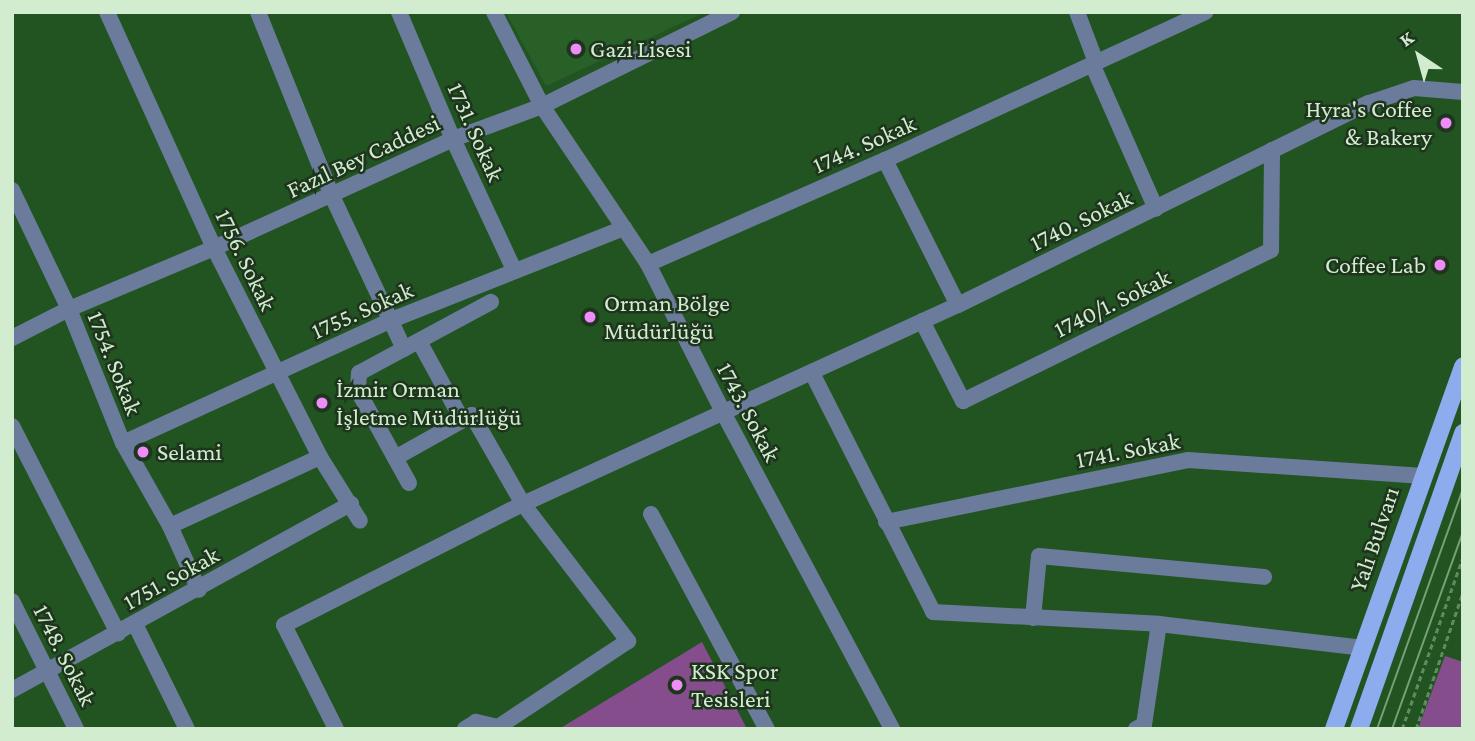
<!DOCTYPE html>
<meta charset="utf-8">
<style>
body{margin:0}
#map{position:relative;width:1475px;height:741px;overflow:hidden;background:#225422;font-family:"Crimson Pro",serif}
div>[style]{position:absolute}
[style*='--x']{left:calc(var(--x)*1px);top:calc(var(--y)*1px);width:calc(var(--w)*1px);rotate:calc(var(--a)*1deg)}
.built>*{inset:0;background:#286028}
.green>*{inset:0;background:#864d8d}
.path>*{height:2.5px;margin-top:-1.25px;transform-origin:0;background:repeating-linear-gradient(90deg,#618b61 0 5px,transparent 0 8.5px)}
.minor>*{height:16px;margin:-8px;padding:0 8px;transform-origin:8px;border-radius:8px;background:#6b7b9b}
.major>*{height:18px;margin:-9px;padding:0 9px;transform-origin:9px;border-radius:9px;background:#8caced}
.tram>*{height:2px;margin:-1px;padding:0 1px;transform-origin:1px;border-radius:1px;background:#789f77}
.dots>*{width:19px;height:19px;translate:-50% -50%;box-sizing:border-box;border:4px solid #1e341d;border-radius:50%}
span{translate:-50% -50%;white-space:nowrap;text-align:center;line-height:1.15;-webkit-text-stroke:5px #1e341d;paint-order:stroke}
.poi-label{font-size:24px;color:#d1eccf}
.left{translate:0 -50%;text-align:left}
.right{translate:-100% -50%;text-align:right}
.street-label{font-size:24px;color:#d1eccf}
.frame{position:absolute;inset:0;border:14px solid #d1eccf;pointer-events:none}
.north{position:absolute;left:1384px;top:21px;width:70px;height:70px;-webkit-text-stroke:5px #1e341d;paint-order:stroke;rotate:324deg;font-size:19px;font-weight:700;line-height:28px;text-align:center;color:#d1eccf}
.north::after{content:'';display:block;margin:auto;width:24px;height:32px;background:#d1eccf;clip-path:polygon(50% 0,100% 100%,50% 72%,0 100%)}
</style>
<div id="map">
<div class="built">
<div style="clip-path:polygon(506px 12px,705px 12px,546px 86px)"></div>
</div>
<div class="green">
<div style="clip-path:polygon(702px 642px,747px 729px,559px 729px)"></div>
<div style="clip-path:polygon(1445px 656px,1463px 662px,1463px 729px,1418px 729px)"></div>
</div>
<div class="path">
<div style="--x:1402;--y:729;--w:182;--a:-70.5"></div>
<div style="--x:1416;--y:729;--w:145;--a:-71.1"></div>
</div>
<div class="minor">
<div style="--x:107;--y:12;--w:259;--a:65.6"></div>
<div style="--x:214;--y:248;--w:234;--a:63.1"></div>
<div style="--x:320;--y:457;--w:75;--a:58"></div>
<div style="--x:258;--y:12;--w:198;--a:68.1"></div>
<div style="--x:332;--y:196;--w:169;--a:64.8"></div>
<div style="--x:399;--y:12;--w:138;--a:67"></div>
<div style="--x:453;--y:139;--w:145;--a:65"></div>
<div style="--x:494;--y:12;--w:106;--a:62.9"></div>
<div style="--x:542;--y:106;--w:190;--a:56.1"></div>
<div style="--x:648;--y:264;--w:168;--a:63.1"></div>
<div style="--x:724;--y:414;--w:357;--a:61.9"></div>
<div style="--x:1077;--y:12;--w:53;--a:69.2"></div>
<div style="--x:1093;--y:66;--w:156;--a:66.2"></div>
<div style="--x:885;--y:160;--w:162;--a:63.3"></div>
<div style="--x:12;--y:190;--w:132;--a:64.4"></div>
<div style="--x:69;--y:309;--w:144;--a:68.1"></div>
<div style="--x:123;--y:443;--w:95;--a:60.5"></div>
<div style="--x:170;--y:526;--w:70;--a:65.6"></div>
<div style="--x:648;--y:264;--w:259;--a:-23.7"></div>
<div style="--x:885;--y:160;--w:353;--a:-24.8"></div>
<div style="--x:922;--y:321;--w:90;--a:62.9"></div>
<div style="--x:963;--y:401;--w:343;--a:-26.1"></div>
<div style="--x:1271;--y:250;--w:100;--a:-89.4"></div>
<div style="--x:12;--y:338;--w:64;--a:-27"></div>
<div style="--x:69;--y:309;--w:157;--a:-22.8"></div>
<div style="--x:214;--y:248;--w:263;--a:-24.5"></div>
<div style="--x:453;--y:139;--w:95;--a:-20.3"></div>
<div style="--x:542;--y:106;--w:212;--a:-26.3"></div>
<div style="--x:419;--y:341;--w:90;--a:61.4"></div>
<div style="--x:812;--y:373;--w:268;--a:63.1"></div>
<div style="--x:933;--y:612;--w:226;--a:3"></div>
<div style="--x:1159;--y:624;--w:204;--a:6.7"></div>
<div style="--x:12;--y:426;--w:233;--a:62.9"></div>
<div style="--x:123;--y:443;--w:293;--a:-24.6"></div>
<div style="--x:389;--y:321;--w:253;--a:-21.6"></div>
<div style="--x:395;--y:458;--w:88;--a:-29.2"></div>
<div style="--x:472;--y:415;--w:103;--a:60.2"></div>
<div style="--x:523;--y:504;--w:173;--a:52.5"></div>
<div style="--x:628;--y:641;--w:156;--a:146.5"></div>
<div style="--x:498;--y:727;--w:23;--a:-167"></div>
<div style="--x:476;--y:722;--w:13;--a:148"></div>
<div style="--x:409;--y:483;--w:105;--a:-119"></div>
<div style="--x:358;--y:391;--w:18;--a:-87"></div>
<div style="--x:359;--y:373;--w:150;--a:-28.3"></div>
<div style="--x:651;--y:514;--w:244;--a:61.7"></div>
<div style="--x:886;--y:522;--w:308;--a:-11.6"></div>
<div style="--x:1188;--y:460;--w:236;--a:3.9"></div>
<div style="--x:170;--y:526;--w:165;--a:-24.7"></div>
<div style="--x:12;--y:601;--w:143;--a:63.4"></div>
<div style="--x:1033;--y:618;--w:62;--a:-84.5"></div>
<div style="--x:1039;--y:556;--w:226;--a:5.3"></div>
<div style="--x:135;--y:624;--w:117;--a:63.7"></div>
<div style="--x:12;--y:690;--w:387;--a:-28.8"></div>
<div style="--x:336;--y:729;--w:116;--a:-116.6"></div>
<div style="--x:284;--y:625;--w:268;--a:-26.9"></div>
<div style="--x:523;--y:504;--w:478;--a:-24.6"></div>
<div style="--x:958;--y:305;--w:458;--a:-26.2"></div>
<div style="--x:1369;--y:103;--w:47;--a:-18.4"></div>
<div style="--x:1414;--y:88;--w:49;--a:4.7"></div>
<div style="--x:1136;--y:729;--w:9;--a:-27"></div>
<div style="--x:1144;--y:725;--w:102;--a:-81.6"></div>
</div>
<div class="major">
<div style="--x:1334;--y:729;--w:385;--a:-70.4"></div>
<div style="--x:1359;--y:729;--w:314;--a:-70.6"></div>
</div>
<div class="tram">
<div style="--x:1377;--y:729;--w:255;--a:-70.3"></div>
<div style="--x:1392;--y:729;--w:209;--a:-70.2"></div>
</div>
<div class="dots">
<div style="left:576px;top:49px;background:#ee8cf8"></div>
<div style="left:1446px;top:123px;background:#ee8cf8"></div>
<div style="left:1440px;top:265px;background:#ee8cf8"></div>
<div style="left:590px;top:317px;background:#ee8cf8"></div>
<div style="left:322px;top:403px;background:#ee8cf8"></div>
<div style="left:143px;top:452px;background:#ee8cf8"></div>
<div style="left:677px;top:685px;background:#ee8cf8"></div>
</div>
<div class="poi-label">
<span class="left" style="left:590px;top:49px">Gazi Lisesi</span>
<span class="right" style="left:1432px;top:123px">Hyra's Coffee<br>&amp; Bakery</span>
<span class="right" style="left:1426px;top:265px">Coffee Lab</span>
<span class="left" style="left:604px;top:317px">Orman Bölge<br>Müdürlüğü</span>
<span class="left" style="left:336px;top:403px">İzmir Orman<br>İşletme Müdürlüğü</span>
<span class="left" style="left:157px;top:452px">Selami</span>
<span class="left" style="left:691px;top:685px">KSK Spor<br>Tesisleri</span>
</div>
<div class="street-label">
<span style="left:476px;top:132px;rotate:66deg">1731. Sokak</span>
<span style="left:864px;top:144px;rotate:-24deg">1744. Sokak</span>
<span style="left:363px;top:156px;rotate:-25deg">Fazıl Bey Caddesi</span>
<span style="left:1081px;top:220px;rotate:-26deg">1740. Sokak</span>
<span style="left:246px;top:260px;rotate:64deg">1756. Sokak</span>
<span style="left:1112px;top:303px;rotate:-26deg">1740/1. Sokak</span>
<span style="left:362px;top:310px;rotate:-24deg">1755. Sokak</span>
<span style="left:115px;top:363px;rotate:68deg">1754. Sokak</span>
<span style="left:749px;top:412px;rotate:62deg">1743. Sokak</span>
<span style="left:1128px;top:450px;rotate:-11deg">1741. Sokak</span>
<span style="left:1374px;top:539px;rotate:-71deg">Yalı Bulvarı</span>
<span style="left:171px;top:578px;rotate:-29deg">1751. Sokak</span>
<span style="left:65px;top:655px;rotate:63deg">1748. Sokak</span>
</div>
<div class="frame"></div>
<div class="north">K</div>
</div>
